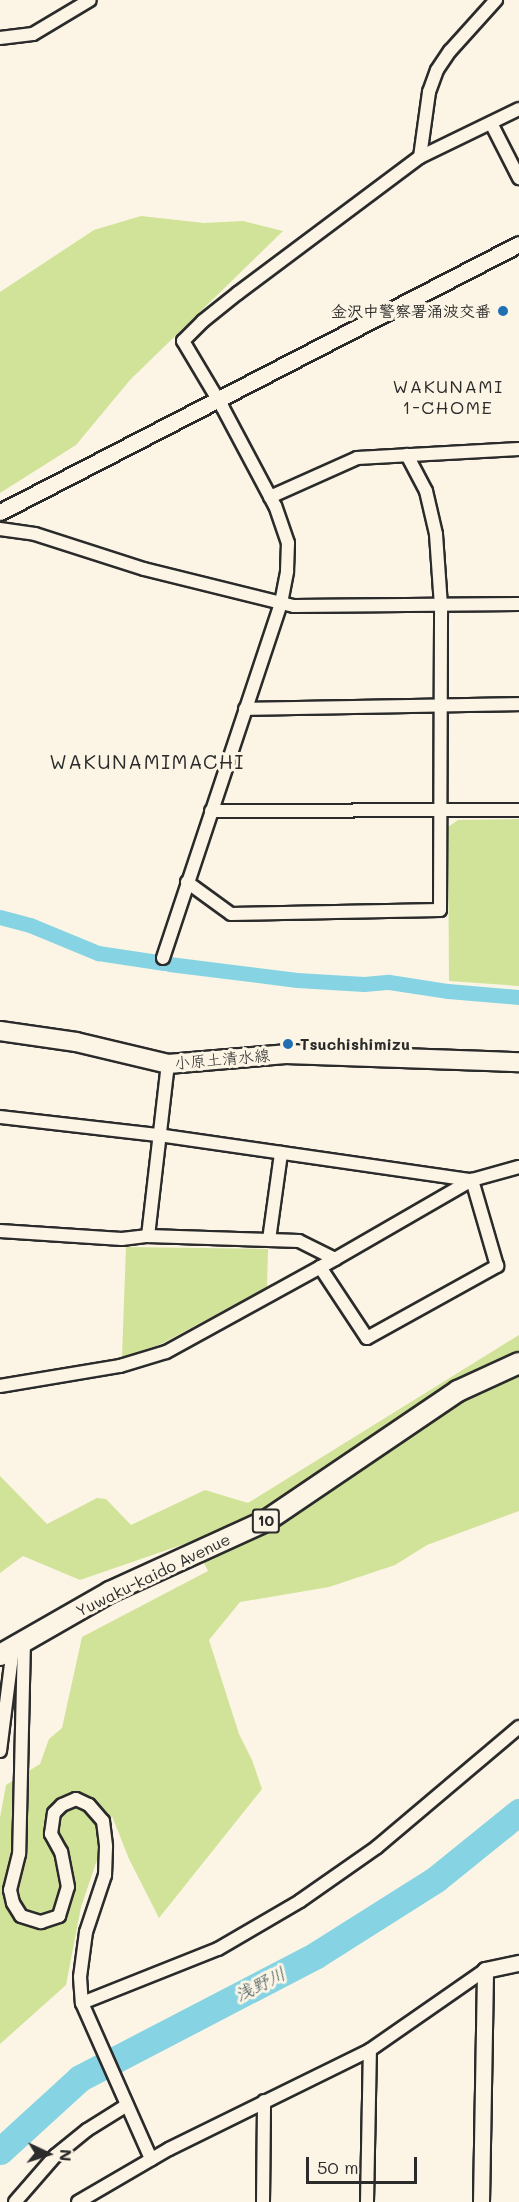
<!DOCTYPE html>
<meta charset="utf-8">
<style>
body{margin:0}
#map{position:relative;width:519px;height:2202px;overflow:hidden;background:#fcf5e5;font-family:Mali,"Klee One",sans-serif}
div>[style]{position:absolute}
[style*='--x']{left:calc(var(--x)*1px);top:calc(var(--y)*1px);width:calc(var(--w)*1px);rotate:calc(var(--a)*1deg)}
.green>*{inset:0;background:#d0e398}
.canal>*{height:15px;margin:-7.5px;padding:0 7.5px;transform-origin:7.5px;border-radius:7.5px;background:#86d4e3}
.river>*{height:27px;margin:-13.5px;padding:0 13.5px;transform-origin:13.5px;border-radius:13.5px;background:#86d4e3}
.roads{filter:drop-shadow(2px 0 #2b2b2b) drop-shadow(-2px 0 #2b2b2b) drop-shadow(0 2px #2b2b2b) drop-shadow(0 -2px #2b2b2b)}
.minor>*{height:12px;margin:-6px;padding:0 6px;transform-origin:6px;border-radius:6px;background:#fcf5e5}
.tertiary>*{height:15px;margin:-7.5px;padding:0 7.5px;transform-origin:7.5px;border-radius:7.5px;background:#fcf5e5}
.secondary>*{height:18px;margin:-9px;padding:0 9px;transform-origin:9px;border-radius:9px;background:#fcf5e5}
.primary>*{height:20px;margin:-10px;padding:0 10px;transform-origin:10px;border-radius:10px;background:#fcf5e5}
.dots>*{width:16px;height:16px;translate:-50% -50%;box-sizing:border-box;border:3px solid #fcf5e5;border-radius:50%}
span{translate:-50% -50%;white-space:nowrap;text-align:center;line-height:1.15;-webkit-text-stroke:6px #fcf5e5;paint-order:stroke}
.shield-label span{padding:2px 4px;background:#fcf5e5;border:2px solid;border-radius:4px;-webkit-text-stroke-width:0}
.shield-label{font-size:15px;color:#2b2b2b;font-weight:700}
.poi-label{font-size:16px;color:#2b2b2b;font-weight:700}
.right{translate:-100% -50%;text-align:right}
.left{translate:0 -50%;text-align:left}
.street-label{font-size:16px;color:#2b2b2b}
.neighbourhood-label{font-size:18px;color:#2b2b2b;letter-spacing:1.5px}
.water-label{font-size:18px;color:#425559;font-style:italic}
.quarter-label{font-size:20px;color:#2b2b2b;letter-spacing:1.5px}
.north{position:absolute;left:18px;top:2124px;width:60px;height:60px;-webkit-text-stroke:4px #fcf5e5;paint-order:stroke;rotate:94deg;font-size:16px;font-weight:700;line-height:24px;text-align:center;color:#2b2b2b}
.north::after{content:'';display:block;margin:auto;width:21px;height:27px;background:#2b2b2b;clip-path:polygon(50% 0,100% 100%,50% 72%,0 100%)}
.scale{position:absolute;left:306px;top:2157px;width:111px;height:27px;box-sizing:border-box;border:3px solid #2b2b2b;border-top:0;padding-left:8px;font-size:18px;line-height:21px;white-space:nowrap;color:#2b2b2b;-webkit-text-stroke:4px #fcf5e5;paint-order:stroke}
</style>
<div id="map">
<div class="green">
<div style="clip-path:polygon(141px 216px,204px 223px,243px 221px,283px 231px,130px 380px,76px 445px,0 493px,0 292px,94px 230px)"></div>
<div style="clip-path:polygon(519px 819px,519px 986px,449px 981px,448px 827px,458px 820px)"></div>
<div style="clip-path:polygon(126px 1247px,268px 1249px,267px 1287px,159px 1345px,122px 1357px)"></div>
<div style="clip-path:polygon(519px 1335px,519px 1511px,427px 1545px,395px 1565px,329px 1587px,240px 1602px,209px 1640px,239px 1734px,252px 1760px,262px 1789px,159px 1918px,129px 1859px,112px 1816px,81px 1907px,66px 1985px,0 2044px,0 1818px,6px 1785px,40px 1764px,49px 1739px,62px 1728px,82px 1637px,208px 1571px,193px 1541px,80px 1580px,23px 1556px,0 1573px,0 1476px,47px 1524px,97px 1498px,106px 1499px,131px 1525px,205px 1490px,248px 1503px)"></div>
</div>
<div class="canal">
<div style="--x:0;--y:917;--w:31;--a:15"></div>
<div style="--x:30;--y:925;--w:74;--a:22.4"></div>
<div style="--x:98;--y:953;--w:67;--a:8.6"></div>
<div style="--x:169;--y:964;--w:129;--a:7.1"></div>
<div style="--x:297;--y:980;--w:67;--a:3.4"></div>
<div style="--x:364;--y:984;--w:25;--a:-5"></div>
<div style="--x:389;--y:982;--w:60;--a:8.7"></div>
<div style="--x:448;--y:991;--w:71;--a:4.8"></div>
</div>
<div class="river">
<div style="--x:0;--y:2151;--w:108;--a:-42.4"></div>
<div style="--x:80;--y:2078;--w:266;--a:-27.5"></div>
<div style="--x:316;--y:1955;--w:142;--a:-32.3"></div>
<div style="--x:436;--y:1879;--w:107;--a:-38.9"></div>
</div>
<div class="roads">
<div class="minor">
<div style="--x:0;--y:38;--w:33;--a:-7"></div>
<div style="--x:33;--y:34;--w:66;--a:-30.8"></div>
<div style="--x:491;--y:123;--w:62;--a:63"></div>
<div style="--x:420;--y:157;--w:66;--a:-82.1"></div>
<div style="--x:429;--y:92;--w:23;--a:-70"></div>
<div style="--x:437;--y:70;--w:23;--a:-56"></div>
<div style="--x:450;--y:51;--w:69;--a:-48"></div>
<div style="--x:270;--y:497;--w:95;--a:-24.1"></div>
<div style="--x:357;--y:458;--w:162;--a:-3.2"></div>
<div style="--x:0;--y:529;--w:35;--a:8"></div>
<div style="--x:35;--y:534;--w:114;--a:17.8"></div>
<div style="--x:144;--y:569;--w:154;--a:13.9"></div>
<div style="--x:294;--y:606;--w:225;--a:-0.5"></div>
<div style="--x:245;--y:709;--w:274;--a:-1"></div>
<div style="--x:211;--y:811;--w:308;--a:-0.2"></div>
<div style="--x:187;--y:882;--w:54;--a:36"></div>
<div style="--x:231;--y:914;--w:209;--a:-1.1"></div>
<div style="--x:440;--y:910;--w:304;--a:-89.8"></div>
<div style="--x:441;--y:606;--w:72;--a:-94"></div>
<div style="--x:436;--y:534;--w:44;--a:-103.1"></div>
<div style="--x:426;--y:491;--w:41;--a:-117.8"></div>
<div style="--x:163;--y:958;--w:374;--a:-71.6"></div>
<div style="--x:281;--y:603;--w:33;--a:-79"></div>
<div style="--x:287;--y:571;--w:28;--a:-88"></div>
<div style="--x:288;--y:543;--w:39;--a:-109"></div>
<div style="--x:275;--y:506;--w:111;--a:-118"></div>
<div style="--x:223;--y:408;--w:78;--a:-120.8"></div>
<div style="--x:183;--y:341;--w:28;--a:-45"></div>
<div style="--x:203;--y:321;--w:45;--a:-38.7"></div>
<div style="--x:238;--y:293;--w:227;--a:-36.8"></div>
<div style="--x:420;--y:157;--w:110;--a:-25.9"></div>
<div style="--x:0;--y:1117;--w:159;--a:6.5"></div>
<div style="--x:158;--y:1135;--w:317;--a:8.2"></div>
<div style="--x:0;--y:1231;--w:122;--a:3.8"></div>
<div style="--x:122;--y:1239;--w:26;--a:-7"></div>
<div style="--x:148;--y:1236;--w:151;--a:1.9"></div>
<div style="--x:299;--y:1241;--w:40;--a:26.6"></div>
<div style="--x:148;--y:1236;--w:173;--a:-83.4"></div>
<div style="--x:269;--y:1240;--w:88;--a:-82.1"></div>
<div style="--x:320;--y:1267;--w:85;--a:56.5"></div>
<div style="--x:367;--y:1338;--w:149;--a:-29"></div>
<div style="--x:497;--y:1266;--w:90;--a:-106.2"></div>
<div style="--x:0;--y:1386;--w:122;--a:-9.5"></div>
<div style="--x:120;--y:1366;--w:48;--a:-16.9"></div>
<div style="--x:166;--y:1352;--w:193;--a:-28.8"></div>
<div style="--x:335;--y:1259;--w:158;--a:-30"></div>
<div style="--x:472;--y:1180;--w:49;--a:-15.5"></div>
<div style="--x:24;--y:1640;--w:214;--a:91.3"></div>
<div style="--x:19;--y:1854;--w:37;--a:104"></div>
<div style="--x:10;--y:1890;--w:13;--a:77"></div>
<div style="--x:13;--y:1903;--w:15;--a:58"></div>
<div style="--x:21;--y:1916;--w:21;--a:17"></div>
<div style="--x:41;--y:1922;--w:19;--a:-18"></div>
<div style="--x:59;--y:1916;--w:30;--a:-73"></div>
<div style="--x:68;--y:1887;--w:36;--a:-101"></div>
<div style="--x:61;--y:1852;--w:21;--a:-119"></div>
<div style="--x:51;--y:1834;--w:21;--a:-82"></div>
<div style="--x:54;--y:1813;--w:11;--a:-45"></div>
<div style="--x:62;--y:1805;--w:15;--a:-23"></div>
<div style="--x:76;--y:1799;--w:14;--a:25"></div>
<div style="--x:89;--y:1805;--w:21;--a:49"></div>
<div style="--x:103;--y:1821;--w:26;--a:83"></div>
<div style="--x:106;--y:1847;--w:28;--a:92"></div>
<div style="--x:105;--y:1875;--w:60;--a:108.4"></div>
<div style="--x:86;--y:1932;--w:45;--a:97.6"></div>
<div style="--x:80;--y:1977;--w:26;--a:86"></div>
<div style="--x:82;--y:2003;--w:171;--a:66.1"></div>
<div style="--x:0;--y:1751;--w:104;--a:-82.8"></div>
<div style="--x:82;--y:2003;--w:146;--a:-21.7"></div>
<div style="--x:218;--y:1949;--w:95;--a:-30.3"></div>
<div style="--x:300;--y:1901;--w:94;--a:-35"></div>
<div style="--x:377;--y:1847;--w:186;--a:-40.2"></div>
<div style="--x:15;--y:2202;--w:61;--a:-49"></div>
<div style="--x:55;--y:2156;--w:41;--a:-39.1"></div>
<div style="--x:87;--y:2130;--w:47;--a:-32"></div>
<div style="--x:78;--y:2202;--w:105;--a:-30.2"></div>
<div style="--x:169;--y:2149;--w:224;--a:-26.2"></div>
<div style="--x:370;--y:2050;--w:140;--a:-34.8"></div>
<div style="--x:263;--y:2202;--w:101;--a:-89.4"></div>
<div style="--x:367;--y:2202;--w:152;--a:-88.9"></div>
</div>
<div class="tertiary">
<div style="--x:0;--y:512;--w:584;--a:-27.31"></div>
<div style="--x:481;--y:2202;--w:232;--a:-89"></div>
<div style="--x:485;--y:1970;--w:35;--a:-12"></div>
</div>
<div class="secondary">
<div style="--x:0;--y:1031;--w:77;--a:8.2"></div>
<div style="--x:76;--y:1042;--w:95;--a:13.4"></div>
<div style="--x:168;--y:1064;--w:118;--a:-4.8"></div>
<div style="--x:286;--y:1054;--w:233;--a:2"></div>
</div>
<div class="primary">
<div style="--x:0;--y:1655;--w:127;--a:-29.8"></div>
<div style="--x:110;--y:1592;--w:171;--a:-24.5"></div>
<div style="--x:266;--y:1521;--w:232;--a:-34.1"></div>
<div style="--x:458;--y:1391;--w:67;--a:-24.7"></div>
</div>
</div>
<div class="dots">
<div style="left:503px;top:311px;background:#1f6fb2"></div>
<div style="left:288px;top:1044px;background:#1f6fb2"></div>
</div>
<div class="shield-label">
<span style="left:266px;top:1521px">10</span>
</div>
<div class="poi-label">
<span class="right" style="left:491px;top:311px">金沢中警察署涌波交番</span>
<span class="left" style="left:300px;top:1044px">Tsuchishimizu</span>
</div>
<div class="street-label">
<span style="left:222px;top:1059px;rotate:-5deg">小原土清水線</span>
<span style="left:153px;top:1575px;rotate:-26deg">Yuwaku-kaido Avenue</span>
</div>
<div class="neighbourhood-label">
<span style="left:448px;top:397px">WAKUNAMI<br>1-CHOME</span>
</div>
<div class="water-label">
<span style="left:260px;top:1984px;rotate:-27deg">浅野川</span>
</div>
<div class="quarter-label">
<span style="left:147px;top:761px">WAKUNAMIMACHI</span>
</div>
<div class="north">N</div>
<div class="scale">50 m</div>
</div>
